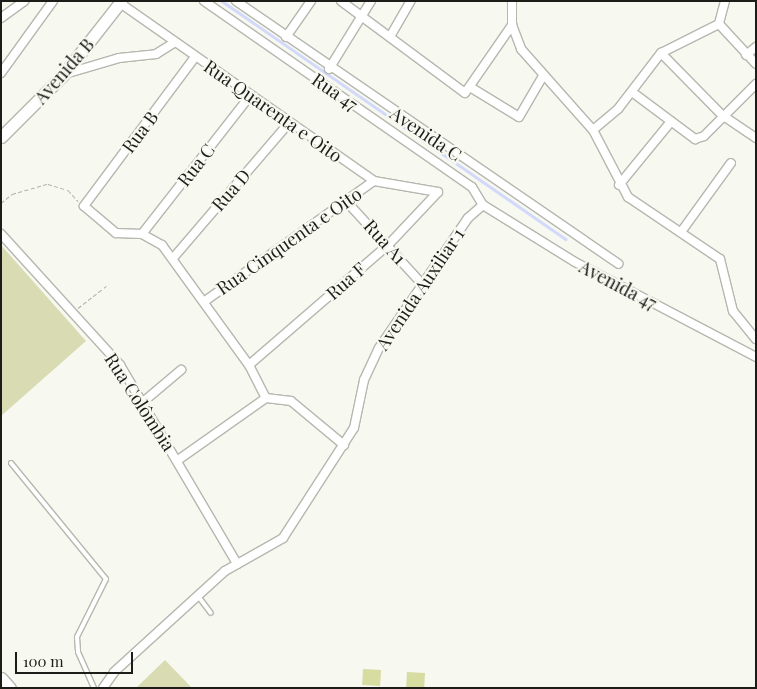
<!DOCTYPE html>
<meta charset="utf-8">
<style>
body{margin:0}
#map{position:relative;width:757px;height:689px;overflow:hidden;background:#f7f8f0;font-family:"Playfair Display",serif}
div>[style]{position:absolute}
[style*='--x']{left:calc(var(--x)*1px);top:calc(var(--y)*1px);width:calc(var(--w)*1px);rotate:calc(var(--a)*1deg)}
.green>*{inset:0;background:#d9dcb3}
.stream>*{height:2.5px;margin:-1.25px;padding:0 1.25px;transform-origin:1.25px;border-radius:1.25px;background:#d2d9fb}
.building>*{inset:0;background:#d7dca1;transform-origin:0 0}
.path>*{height:1px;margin-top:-0.5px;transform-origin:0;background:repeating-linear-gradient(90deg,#b1b2ab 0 4px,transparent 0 6.5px)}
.roads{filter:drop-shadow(1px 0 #b6b7af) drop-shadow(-1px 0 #b6b7af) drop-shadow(0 1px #b6b7af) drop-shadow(0 -1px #b6b7af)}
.lane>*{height:4px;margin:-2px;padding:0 2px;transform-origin:2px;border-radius:2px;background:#fff}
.street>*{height:8px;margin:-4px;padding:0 4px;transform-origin:4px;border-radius:4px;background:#fff}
.secondary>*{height:11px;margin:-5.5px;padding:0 5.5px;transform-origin:5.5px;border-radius:5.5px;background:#fff}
span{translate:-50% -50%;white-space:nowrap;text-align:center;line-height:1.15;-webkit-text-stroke:4.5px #f7f8f0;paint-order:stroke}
.street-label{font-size:18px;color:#1c1c19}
.frame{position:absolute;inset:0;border:2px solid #1c1c19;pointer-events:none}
.scale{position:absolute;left:15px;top:652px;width:118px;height:22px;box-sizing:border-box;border:2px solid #1c1c19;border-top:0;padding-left:6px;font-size:15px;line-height:18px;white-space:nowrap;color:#1c1c19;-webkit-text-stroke:4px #f7f8f0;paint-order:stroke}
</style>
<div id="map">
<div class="green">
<div style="clip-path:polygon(1px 245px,86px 341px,1px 416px)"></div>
<div style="clip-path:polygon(165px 660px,192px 688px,136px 688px)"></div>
</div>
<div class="stream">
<div style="--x:222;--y:1;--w:418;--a:34.7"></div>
</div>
<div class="building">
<div style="left:363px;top:669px;width:18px;height:16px;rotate:3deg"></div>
<div style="left:407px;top:672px;width:18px;height:16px;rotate:3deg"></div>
</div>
<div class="path">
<div style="--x:1;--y:203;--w:14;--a:-39"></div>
<div style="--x:12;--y:194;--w:37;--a:-16"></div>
<div style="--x:48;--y:184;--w:21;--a:17"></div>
<div style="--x:68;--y:190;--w:15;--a:48"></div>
<div style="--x:78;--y:308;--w:36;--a:-38"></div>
</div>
<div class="roads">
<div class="lane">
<div style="--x:11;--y:463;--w:150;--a:50.7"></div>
<div style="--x:106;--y:579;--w:65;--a:116.6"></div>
<div style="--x:77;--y:637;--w:15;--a:86"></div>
<div style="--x:78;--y:652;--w:39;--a:66"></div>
<div style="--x:198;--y:596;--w:21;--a:53"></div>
</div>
<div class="street">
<div style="--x:204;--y:1;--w:326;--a:34.8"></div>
<div style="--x:472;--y:187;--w:21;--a:59"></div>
<div style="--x:236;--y:1;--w:464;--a:34.5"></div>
<div style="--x:341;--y:1;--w:154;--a:36.6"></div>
<div style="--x:465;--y:93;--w:83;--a:-55.3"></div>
<div style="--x:512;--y:1;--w:24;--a:90"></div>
<div style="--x:512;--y:25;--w:26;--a:69"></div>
<div style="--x:521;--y:49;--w:108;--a:48.4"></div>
<div style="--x:593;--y:130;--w:76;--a:62.4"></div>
<div style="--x:628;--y:197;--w:111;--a:34"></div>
<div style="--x:720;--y:259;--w:54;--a:76"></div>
<div style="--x:733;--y:311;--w:36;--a:51"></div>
<div style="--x:725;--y:1;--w:24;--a:105"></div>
<div style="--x:719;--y:24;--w:54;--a:47.2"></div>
<div style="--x:120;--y:3;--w:310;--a:35"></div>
<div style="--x:374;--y:181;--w:65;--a:9.8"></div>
<div style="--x:1;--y:18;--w:29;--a:-36"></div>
<div style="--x:391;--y:35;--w:39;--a:-60"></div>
<div style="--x:286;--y:37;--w:44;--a:-55.2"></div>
<div style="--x:661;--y:53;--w:87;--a:45.5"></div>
<div style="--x:722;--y:115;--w:41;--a:34.1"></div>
<div style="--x:746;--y:55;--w:13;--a:-39"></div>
<div style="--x:195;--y:57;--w:186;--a:126.7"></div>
<div style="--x:84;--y:206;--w:42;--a:40.2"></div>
<div style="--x:116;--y:233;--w:26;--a:2"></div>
<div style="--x:142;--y:234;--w:23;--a:29"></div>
<div style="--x:162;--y:245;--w:148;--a:54.1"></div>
<div style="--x:249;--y:365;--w:37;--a:63"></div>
<div style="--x:266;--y:398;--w:25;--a:7"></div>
<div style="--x:291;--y:401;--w:69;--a:39.7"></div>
<div style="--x:329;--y:69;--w:80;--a:-58.3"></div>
<div style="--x:1;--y:73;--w:89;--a:-54.2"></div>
<div style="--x:65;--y:74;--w:56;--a:-16.5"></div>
<div style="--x:119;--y:58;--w:37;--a:-6"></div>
<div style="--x:156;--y:54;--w:22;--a:-32"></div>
<div style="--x:470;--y:87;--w:57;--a:31.5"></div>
<div style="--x:519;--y:117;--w:48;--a:-59.7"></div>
<div style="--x:632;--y:92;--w:79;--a:36.7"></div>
<div style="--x:695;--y:139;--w:9;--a:-18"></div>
<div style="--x:704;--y:136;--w:74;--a:-45"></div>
<div style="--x:593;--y:130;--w:33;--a:-40"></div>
<div style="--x:618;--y:109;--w:71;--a:-52.5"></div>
<div style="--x:661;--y:53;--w:65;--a:-26.6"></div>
<div style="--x:619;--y:185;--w:79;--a:-50.7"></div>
<div style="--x:346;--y:201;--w:113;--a:47.5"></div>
<div style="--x:483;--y:205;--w:108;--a:31.8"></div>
<div style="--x:575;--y:262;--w:204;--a:27.7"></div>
<div style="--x:681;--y:232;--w:85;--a:-54.1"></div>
<div style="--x:1;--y:234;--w:177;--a:47.7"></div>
<div style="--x:120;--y:365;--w:231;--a:59.5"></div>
<div style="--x:142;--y:234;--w:175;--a:-52"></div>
<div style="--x:174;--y:257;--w:177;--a:-49.4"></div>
<div style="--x:205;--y:301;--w:207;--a:-35.4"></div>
<div style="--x:249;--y:365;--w:185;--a:-40.8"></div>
<div style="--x:389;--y:244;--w:71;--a:-46.7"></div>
<div style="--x:143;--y:402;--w:50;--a:-40.1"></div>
<div style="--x:178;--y:460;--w:108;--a:-35.2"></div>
<div style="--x:103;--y:688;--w:19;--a:-55"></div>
<div style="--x:114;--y:672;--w:150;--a:-42.3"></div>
<div style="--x:225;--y:571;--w:67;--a:-29.6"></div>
<div style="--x:283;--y:538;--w:131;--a:-57.2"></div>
<div style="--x:354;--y:428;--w:49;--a:-78.2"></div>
<div style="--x:364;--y:380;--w:35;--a:-65"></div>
<div style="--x:379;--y:348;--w:158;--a:-55.6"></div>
<div style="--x:468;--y:218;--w:20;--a:-41"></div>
</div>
<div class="secondary">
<div style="--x:1;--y:137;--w:88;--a:-45"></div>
<div style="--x:63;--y:75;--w:94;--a:-51.9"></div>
<div style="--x:1;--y:678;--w:13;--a:48"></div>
</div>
</div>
<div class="street-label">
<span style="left:64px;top:71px;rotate:-49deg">Avenida B</span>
<span style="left:335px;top:92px;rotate:35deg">Rua 47</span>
<span style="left:273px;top:111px;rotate:35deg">Rua Quarenta e Oito</span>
<span style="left:140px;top:132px;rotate:-53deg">Rua B</span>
<span style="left:426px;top:134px;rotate:34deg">Avenida C</span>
<span style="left:196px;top:165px;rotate:-52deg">Rua C</span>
<span style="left:231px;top:190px;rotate:-49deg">Rua D</span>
<span style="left:289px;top:241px;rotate:-35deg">Rua Cinquenta e Oito</span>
<span style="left:385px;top:242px;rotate:48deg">Rua A1</span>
<span style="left:346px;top:281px;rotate:-41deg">Rua F</span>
<span style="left:618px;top:285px;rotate:28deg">Avenida 47</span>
<span style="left:420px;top:289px;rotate:-56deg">Avenida Auxiliar 1</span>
<span style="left:140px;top:402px;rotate:57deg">Rua Colômbia</span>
</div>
<div class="frame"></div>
<div class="scale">100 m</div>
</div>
